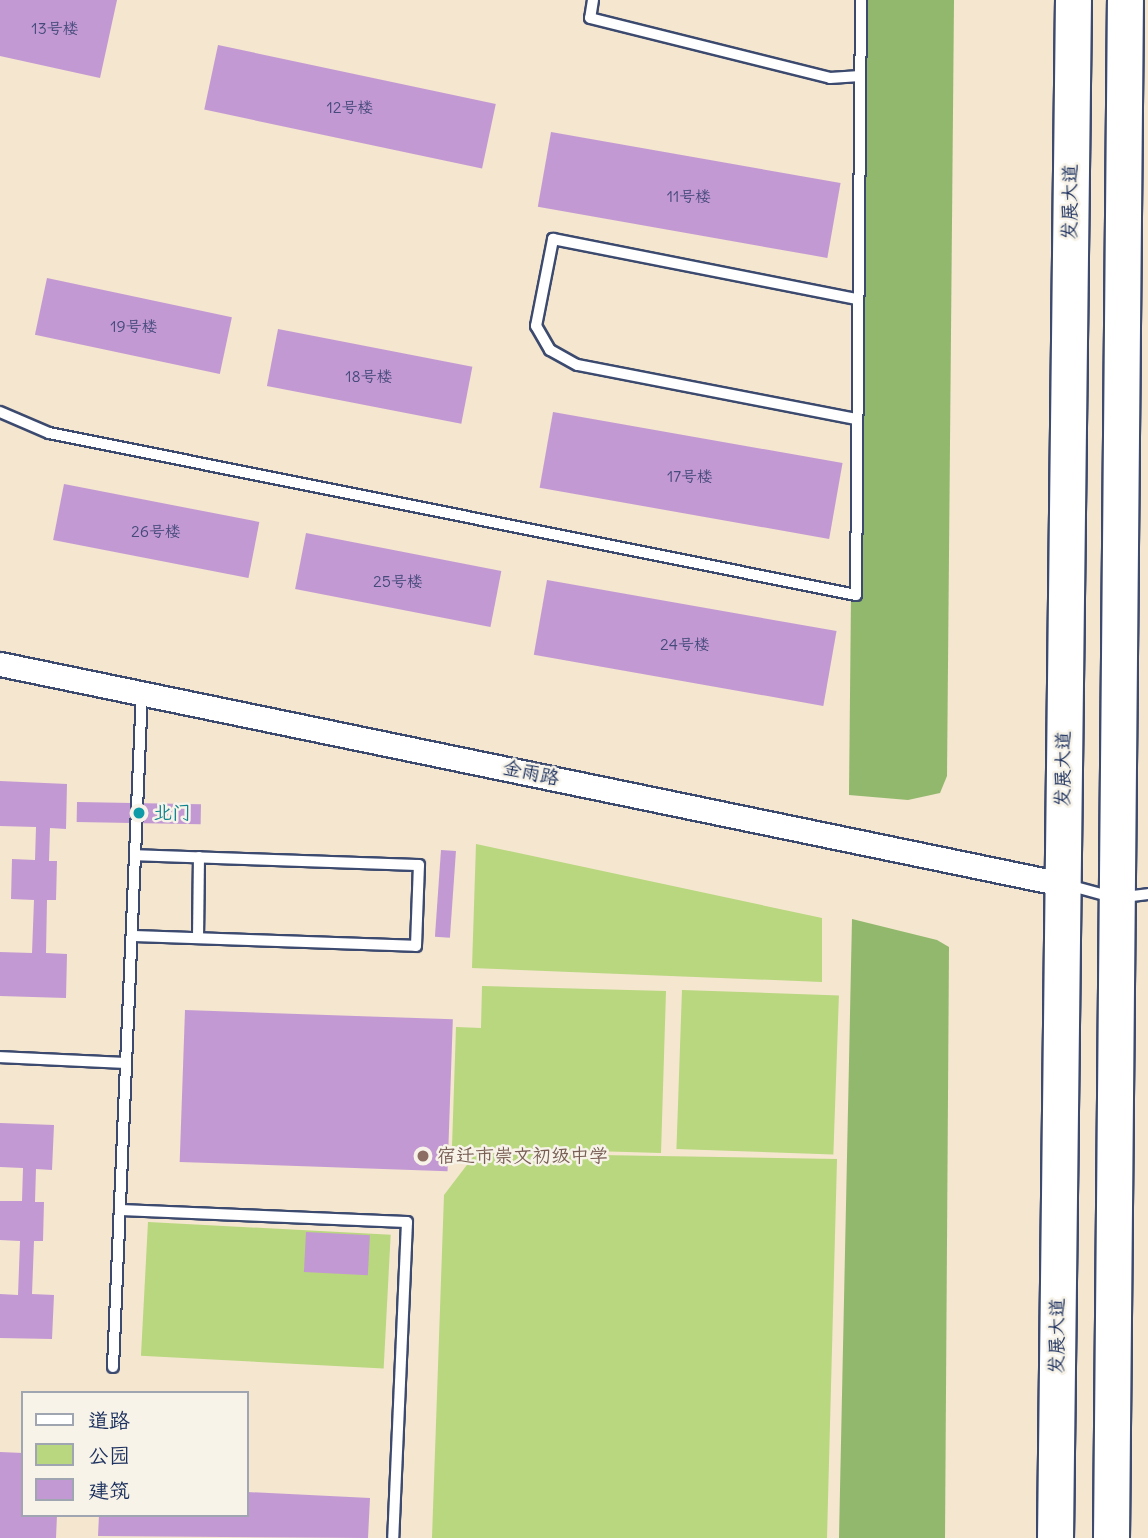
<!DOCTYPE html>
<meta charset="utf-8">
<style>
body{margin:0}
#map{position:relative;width:1148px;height:1538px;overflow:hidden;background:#f4e6cf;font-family:Delius,"LXGW WenKai TC",sans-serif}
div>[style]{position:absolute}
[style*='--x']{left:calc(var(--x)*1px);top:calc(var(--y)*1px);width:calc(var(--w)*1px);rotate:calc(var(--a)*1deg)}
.green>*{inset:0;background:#b8d77e;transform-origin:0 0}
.forest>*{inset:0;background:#92b86d}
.building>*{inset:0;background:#c399d3;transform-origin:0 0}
.roads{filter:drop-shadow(2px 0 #3c4a6f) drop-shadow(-2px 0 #3c4a6f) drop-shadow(0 2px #3c4a6f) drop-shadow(0 -2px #3c4a6f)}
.service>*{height:10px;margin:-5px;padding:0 5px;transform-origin:5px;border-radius:5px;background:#fff}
.minor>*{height:23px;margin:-11.5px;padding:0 11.5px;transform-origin:11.5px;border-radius:11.5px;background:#fff}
.primary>*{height:35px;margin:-17.5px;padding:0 17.5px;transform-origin:17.5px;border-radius:17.5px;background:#fff}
.dots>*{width:19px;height:19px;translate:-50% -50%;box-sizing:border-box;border:4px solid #f7f3e8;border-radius:50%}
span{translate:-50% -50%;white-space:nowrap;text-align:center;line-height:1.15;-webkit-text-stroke:5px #f7f3e8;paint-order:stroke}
.number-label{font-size:16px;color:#454a7b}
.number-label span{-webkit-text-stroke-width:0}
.street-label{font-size:19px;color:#1b2f5e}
.culture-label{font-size:19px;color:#0d838f}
.left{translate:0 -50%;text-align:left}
.education-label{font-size:19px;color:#785e54}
.legend{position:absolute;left:21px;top:1391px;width:228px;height:126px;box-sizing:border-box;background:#f7f3e8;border:2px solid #9fa5b1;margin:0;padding:9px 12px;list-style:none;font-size:21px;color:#1b2f5e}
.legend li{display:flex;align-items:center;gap:14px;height:35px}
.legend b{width:35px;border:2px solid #9fa5b1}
</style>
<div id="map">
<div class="green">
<div style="clip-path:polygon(476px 844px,822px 918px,822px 982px,472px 968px)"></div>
<div style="clip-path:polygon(482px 986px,666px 991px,661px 1153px,452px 1147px,456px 1027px,481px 1028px)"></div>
<div style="left:682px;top:990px;width:157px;height:159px;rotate:2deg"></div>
<div style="clip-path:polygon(476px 1153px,837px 1159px,827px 1538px,432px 1538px,444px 1195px)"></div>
<div style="left:148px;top:1222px;width:243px;height:134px;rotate:3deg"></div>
</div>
<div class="forest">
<div style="clip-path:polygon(857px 0,954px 0,947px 776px,940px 793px,908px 800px,849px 795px)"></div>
<div style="clip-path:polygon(852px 919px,937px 940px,949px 947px,945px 1538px,839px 1538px)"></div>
</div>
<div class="building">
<div style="clip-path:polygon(0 0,117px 0,100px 78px,0 56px)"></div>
<div style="left:218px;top:45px;width:284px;height:66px;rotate:12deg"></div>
<div style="left:551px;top:132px;width:294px;height:76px;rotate:10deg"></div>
<div style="left:47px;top:278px;width:189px;height:58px;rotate:12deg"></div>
<div style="left:278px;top:329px;width:198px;height:58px;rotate:11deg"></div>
<div style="left:553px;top:412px;width:294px;height:77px;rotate:10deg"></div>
<div style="left:64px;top:484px;width:199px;height:57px;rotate:11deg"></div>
<div style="left:306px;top:533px;width:199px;height:57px;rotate:11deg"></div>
<div style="left:547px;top:580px;width:294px;height:76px;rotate:10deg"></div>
<div style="clip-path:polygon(0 781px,67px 784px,66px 829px,50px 828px,49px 861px,57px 861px,56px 900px,47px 900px,46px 953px,67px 954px,66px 998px,0 996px,0 952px,32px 953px,34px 900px,11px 899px,12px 859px,35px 860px,36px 827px,0 826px)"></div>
<div style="left:77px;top:802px;width:124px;height:20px;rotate:1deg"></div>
<div style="left:441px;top:850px;width:15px;height:87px;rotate:4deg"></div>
<div style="left:185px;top:1010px;width:268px;height:152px;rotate:2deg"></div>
<div style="clip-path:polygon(0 1123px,54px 1125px,52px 1170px,36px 1169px,35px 1202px,44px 1202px,43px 1241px,34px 1241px,32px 1294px,54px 1295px,52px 1339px,0 1338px,0 1294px,18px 1295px,20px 1241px,0 1240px,0 1201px,22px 1201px,23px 1168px,0 1167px)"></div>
<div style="left:306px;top:1232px;width:64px;height:40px;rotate:3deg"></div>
<div style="clip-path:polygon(0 1452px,23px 1453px,23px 1515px,57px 1515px,56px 1538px,0 1538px)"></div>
<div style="clip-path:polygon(247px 1492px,370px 1498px,368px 1538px,98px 1536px,99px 1515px,247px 1515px)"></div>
</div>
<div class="roads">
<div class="service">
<div style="--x:593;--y:0;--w:18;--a:99"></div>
<div style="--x:590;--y:18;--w:247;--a:14"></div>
<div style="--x:830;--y:78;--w:30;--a:-4"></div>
<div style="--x:0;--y:412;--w:53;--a:23.2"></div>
<div style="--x:49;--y:433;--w:823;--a:11.35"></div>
<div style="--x:856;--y:595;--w:595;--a:-89.52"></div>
<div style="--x:856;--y:419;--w:284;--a:-169"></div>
<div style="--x:577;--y:365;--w:31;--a:-151"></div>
<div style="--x:550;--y:350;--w:28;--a:-120"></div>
<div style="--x:536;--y:326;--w:89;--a:-78.9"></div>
<div style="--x:553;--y:239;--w:310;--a:11.2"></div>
<div style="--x:1068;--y:885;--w:50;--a:15.2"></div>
<div style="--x:1116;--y:898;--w:32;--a:-7"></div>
<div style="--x:132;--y:936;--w:284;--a:2"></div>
<div style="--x:416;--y:946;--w:81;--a:-87.9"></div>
<div style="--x:419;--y:865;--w:284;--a:-178"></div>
<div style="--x:198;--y:938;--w:81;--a:-89.3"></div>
<div style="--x:0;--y:1057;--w:126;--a:2.7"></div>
<div style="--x:120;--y:1210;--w:287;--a:2.4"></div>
<div style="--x:407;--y:1222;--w:316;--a:92.5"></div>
<div style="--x:113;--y:1367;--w:675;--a:-87.54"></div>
</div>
<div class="minor">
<div style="--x:0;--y:664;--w:1085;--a:11.7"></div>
</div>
<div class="primary">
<div style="--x:1055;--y:1538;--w:1538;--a:-89.33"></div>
<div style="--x:1111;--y:1538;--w:1538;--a:-89.48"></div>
</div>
</div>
<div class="dots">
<div style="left:139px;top:813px;background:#0f9aa8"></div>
<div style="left:423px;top:1156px;background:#8d6e63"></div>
</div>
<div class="number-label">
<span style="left:55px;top:28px">13号楼</span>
<span style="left:350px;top:107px">12号楼</span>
<span style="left:689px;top:196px">11号楼</span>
<span style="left:134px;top:326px">19号楼</span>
<span style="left:369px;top:376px">18号楼</span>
<span style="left:690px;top:476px">17号楼</span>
<span style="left:156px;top:531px">26号楼</span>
<span style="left:398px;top:581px">25号楼</span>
<span style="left:685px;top:644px">24号楼</span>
</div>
<div class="street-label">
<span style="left:1070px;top:202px;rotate:-89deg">发展大道</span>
<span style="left:1063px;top:769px;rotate:-89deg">发展大道</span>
<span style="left:531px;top:773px;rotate:12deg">金雨路</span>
<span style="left:1057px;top:1336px;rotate:-89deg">发展大道</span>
</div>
<div class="culture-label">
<span class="left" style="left:153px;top:813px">北门</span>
</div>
<div class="education-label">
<span class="left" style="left:437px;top:1156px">宿迁市崇文初级中学</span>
</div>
<ul class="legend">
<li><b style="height:9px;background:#fff"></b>道路</li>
<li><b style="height:19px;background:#b8d77e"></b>公园</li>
<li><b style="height:19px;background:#c399d3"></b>建筑</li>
</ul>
</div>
